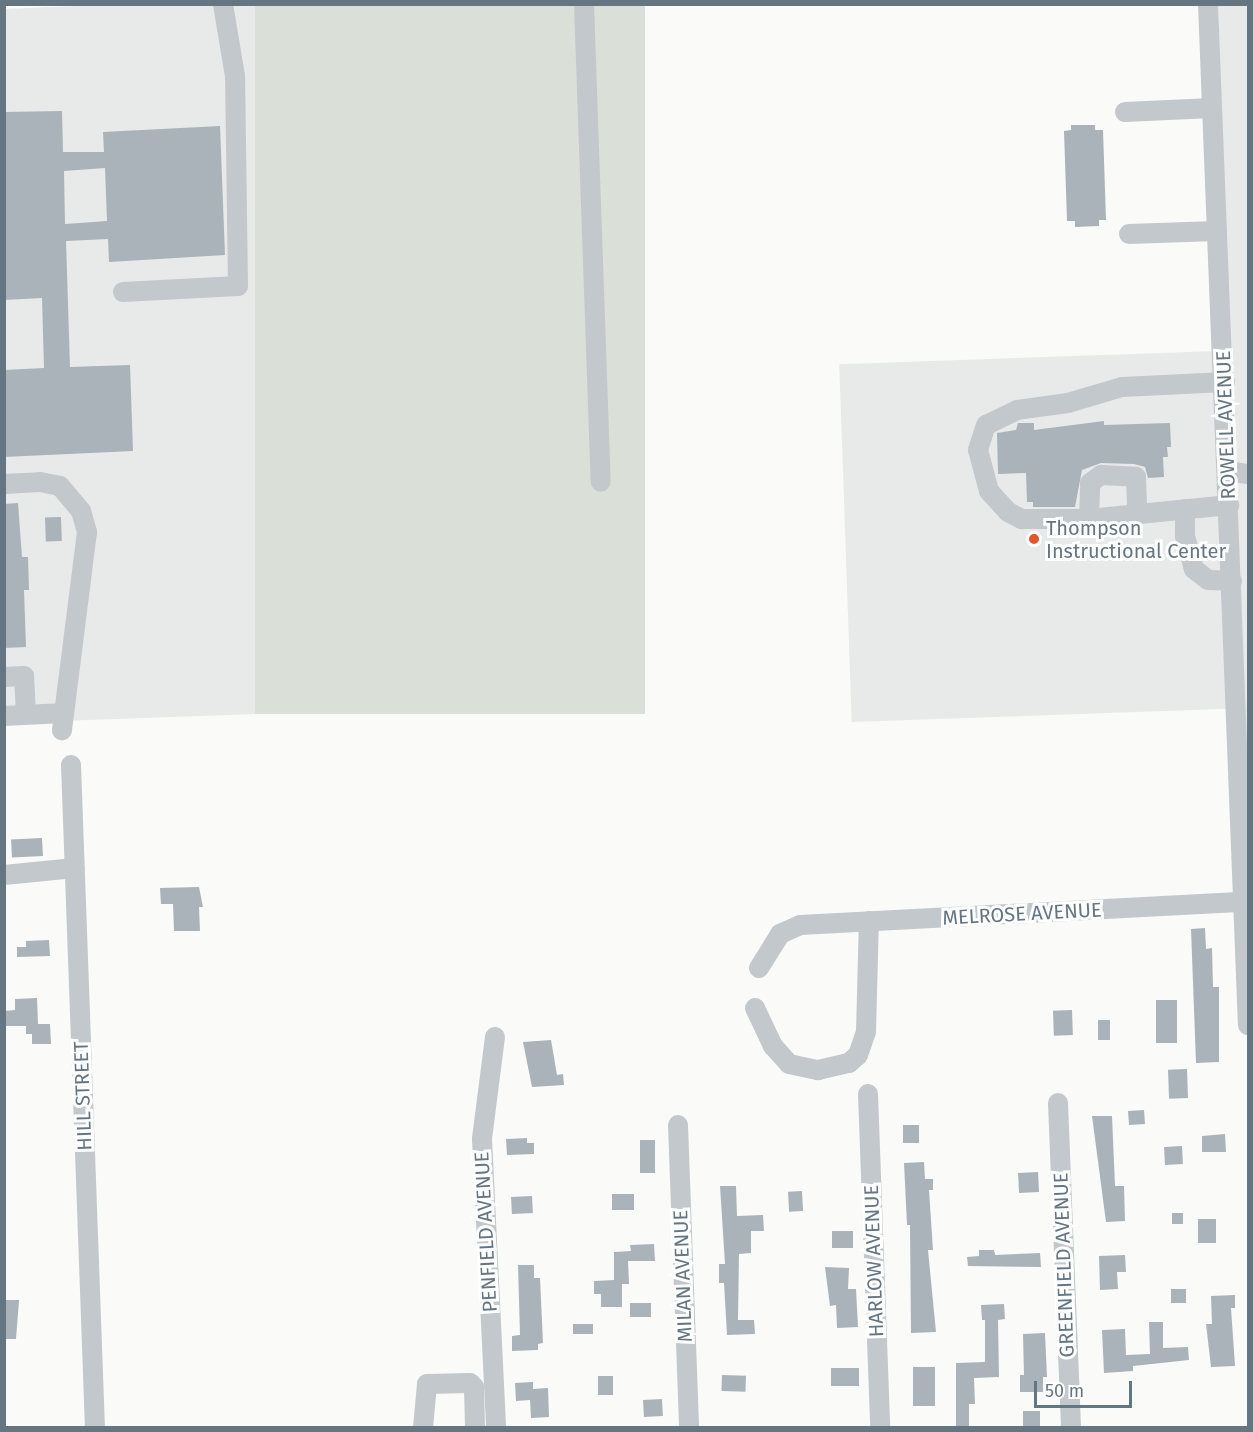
<!DOCTYPE html>
<style>
body{margin:0}
#map{position:relative;width:1253px;height:1432px;overflow:hidden;background:#fafaf8;font-family:"Fira Sans",sans-serif}
div>[style]{position:absolute}
[style*='--x']{left:calc(var(--x)*1px);top:calc(var(--y)*1px);width:calc(var(--w)*1px);rotate:calc(var(--a)*1deg)}
.built>*{inset:0;background:#e8e9e9;transform-origin:0 0}
.green>*{inset:0;background:#dadfd7;transform-origin:0 0}
.building>*{inset:0;background:#aab3b9;transform-origin:0 0}
.minor>*{height:20px;margin:-10px;padding:0 10px;transform-origin:10px;border-radius:10px;background:#c3c8cc}
.dots>*{width:16px;height:16px;translate:-50% -50%;box-sizing:border-box;border:3px solid #fff;border-radius:50%}
span{translate:-50% -50%;white-space:nowrap;text-align:center;line-height:1.15;-webkit-text-stroke:6px #fff;paint-order:stroke}
.street-label{font-size:20px;color:#657683}
.poi-label{font-size:20px;color:#657683}
.left{translate:0 -50%;text-align:left}
.frame{position:absolute;inset:0;border:6px solid #657683;pointer-events:none}
.scale{position:absolute;left:1034px;top:1381px;width:98px;height:27px;box-sizing:border-box;border:3px solid #657683;border-top:0;padding-left:8px;font-size:18px;line-height:21px;white-space:nowrap;color:#657683;-webkit-text-stroke:4px #fff;paint-order:stroke}
</style>
<div id="map">
<div class="built">
<div style="clip-path:polygon(124px 4px,255px 5px,282px 713px,5px 723px,4px 9px)"></div>
<div style="clip-path:polygon(1218px 5px,1248px 5px,1248px 918px)"></div>
<div style="left:1217px;top:351px;width:358px;height:378px;rotate:88deg"></div>
</div>
<div class="green">
<div style="left:255px;top:5px;width:390px;height:709px"></div>
</div>
<div class="building">
<div style="clip-path:polygon(evenodd,62px 111px,63px 152px,104px 152px,103px 132px,220px 126px,225px 255px,109px 262px,108px 239px,66px 241px,70px 367px,130px 365px,133px 451px,4px 457px,4px 370px,44px 368px,42px 298px,4px 300px,4px 112px,62px 111px,105px 168px,107px 221px,65px 224px,64px 171px,105px 168px)"></div>
<div style="clip-path:polygon(1071px 125px,1095px 125px,1095px 130px,1103px 130px,1106px 220px,1099px 220px,1099px 226px,1075px 227px,1075px 221px,1067px 221px,1064px 131px,1071px 130px)"></div>
<div style="clip-path:polygon(1104px 421px,1104px 425px,1170px 423px,1171px 447px,1167px 447px,1168px 457px,1163px 457px,1164px 477px,1148px 478px,1145px 467px,1134px 464px,1101px 463px,1082px 470px,1075px 507px,1033px 507px,1033px 502px,1027px 502px,1026px 473px,998px 474px,997px 433px,1016px 430px,1018px 423px,1034px 423px,1034px 430px)"></div>
<div style="clip-path:polygon(18px 503px,22px 557px,28px 557px,29px 590px,24px 590px,26px 647px,4px 648px,4px 504px)"></div>
<div style="left:61px;top:517px;width:24px;height:16px;rotate:88deg"></div>
<div style="left:42px;top:838px;width:18px;height:31px;rotate:87deg"></div>
<div style="clip-path:polygon(199px 887px,203px 907px,199px 907px,200px 931px,174px 931px,173px 904px,161px 904px,160px 888px)"></div>
<div style="clip-path:polygon(1205px 928px,1206px 949px,1212px 948px,1213px 987px,1219px 987px,1219px 1062px,1196px 1063px,1191px 929px)"></div>
<div style="clip-path:polygon(49px 940px,50px 956px,17px 957px,17px 947px,26px 947px,26px 941px)"></div>
<div style="clip-path:polygon(37px 998px,38px 1024px,50px 1024px,51px 1044px,32px 1044px,32px 1034px,26px 1034px,26px 1026px,4px 1026px,4px 1011px,15px 1010px,15px 999px)"></div>
<div style="left:1156px;top:1000px;width:21px;height:43px"></div>
<div style="left:1072px;top:1010px;width:25px;height:19px;rotate:88deg"></div>
<div style="left:1098px;top:1020px;width:12px;height:20px"></div>
<div style="clip-path:polygon(551px 1040px,557px 1075px,563px 1074px,564px 1085px,532px 1087px,523px 1042px)"></div>
<div style="left:1187px;top:1069px;width:29px;height:19px;rotate:88deg"></div>
<div style="left:1144px;top:1110px;width:14px;height:16px;rotate:86deg"></div>
<div style="clip-path:polygon(1092px 1116px,1112px 1116px,1115px 1186px,1124px 1186px,1125px 1221px,1106px 1222px)"></div>
<div style="left:903px;top:1125px;width:16px;height:18px"></div>
<div style="clip-path:polygon(1225px 1134px,1226px 1152px,1202px 1152px,1202px 1136px)"></div>
<div style="clip-path:polygon(527px 1138px,527px 1143px,534px 1143px,534px 1154px,507px 1155px,506px 1139px)"></div>
<div style="left:640px;top:1140px;width:15px;height:33px"></div>
<div style="left:1182px;top:1146px;width:18px;height:18px;rotate:87deg"></div>
<div style="clip-path:polygon(924px 1162px,925px 1179px,933px 1179px,933px 1190px,929px 1190px,933px 1250px,928px 1250px,936px 1332px,911px 1333px,910px 1225px,907px 1225px,904px 1163px)"></div>
<div style="left:1038px;top:1172px;width:20px;height:20px;rotate:87deg"></div>
<div style="clip-path:polygon(720px 1186px,736px 1186px,737px 1216px,763px 1215px,764px 1231px,751px 1231px,751px 1253px,739px 1254px,738px 1320px,754px 1320px,755px 1334px,727px 1335px,724px 1283px,719px 1283px,719px 1264px,725px 1264px)"></div>
<div style="left:802px;top:1191px;width:20px;height:14px;rotate:87deg"></div>
<div style="left:612px;top:1194px;width:22px;height:16px"></div>
<div style="left:532px;top:1196px;width:17px;height:21px;rotate:87deg"></div>
<div style="left:1172px;top:1213px;width:11px;height:11px"></div>
<div style="left:1198px;top:1219px;width:18px;height:24px"></div>
<div style="left:853px;top:1231px;width:17px;height:21px;rotate:90deg"></div>
<div style="clip-path:polygon(654px 1244px,655px 1261px,628px 1261px,629px 1284px,622px 1284px,622px 1307px,601px 1307px,601px 1294px,594px 1294px,594px 1281px,614px 1280px,614px 1252px,631px 1251px,630px 1245px)"></div>
<div style="clip-path:polygon(979px 1250px,994px 1250px,995px 1255px,1040px 1253px,1041px 1267px,968px 1266px,967px 1257px,979px 1256px)"></div>
<div style="clip-path:polygon(1125px 1255px,1126px 1272px,1117px 1272px,1118px 1289px,1100px 1290px,1099px 1256px)"></div>
<div style="clip-path:polygon(518px 1265px,534px 1265px,534px 1278px,540px 1278px,543px 1343px,538px 1344px,538px 1350px,512px 1351px,512px 1336px,520px 1335px)"></div>
<div style="clip-path:polygon(825px 1267px,849px 1268px,848px 1289px,856px 1289px,858px 1327px,837px 1328px,836px 1305px,830px 1306px)"></div>
<div style="left:1171px;top:1289px;width:15px;height:14px"></div>
<div style="clip-path:polygon(1235px 1295px,1235px 1308px,1231px 1308px,1235px 1366px,1211px 1367px,1206px 1324px,1212px 1324px,1211px 1296px)"></div>
<div style="clip-path:polygon(4px 1300px,19px 1300px,16px 1339px,4px 1339px)"></div>
<div style="left:651px;top:1303px;width:14px;height:21px;rotate:90deg"></div>
<div style="clip-path:polygon(1004px 1304px,1005px 1319px,998px 1320px,999px 1377px,974px 1378px,975px 1404px,969px 1404px,969px 1428px,956px 1428px,956px 1363px,985px 1362px,985px 1320px,982px 1320px,981px 1305px)"></div>
<div style="clip-path:polygon(1149px 1322px,1163px 1322px,1163px 1348px,1188px 1347px,1189px 1360px,1133px 1366px,1133px 1371px,1104px 1373px,1102px 1330px,1125px 1329px,1126px 1355px,1150px 1354px)"></div>
<div style="left:573px;top:1324px;width:20px;height:10px"></div>
<div style="clip-path:polygon(1045px 1333px,1047px 1377px,1043px 1377px,1043px 1392px,1020px 1392px,1020px 1375px,1024px 1375px,1023px 1334px)"></div>
<div style="left:913px;top:1367px;width:22px;height:39px"></div>
<div style="left:859px;top:1368px;width:18px;height:28px;rotate:90deg"></div>
<div style="left:722px;top:1375px;width:24px;height:16px;rotate:2deg"></div>
<div style="left:598px;top:1376px;width:15px;height:19px"></div>
<div style="clip-path:polygon(533px 1382px,533px 1389px,548px 1388px,549px 1417px,531px 1418px,530px 1400px,516px 1401px,515px 1383px)"></div>
<div style="left:662px;top:1399px;width:17px;height:19px;rotate:87deg"></div>
<div style="left:1040px;top:1411px;width:17px;height:17px;rotate:90deg"></div>
</div>
<div class="minor">
<div style="--x:584;--y:4;--w:478;--a:88"></div>
<div style="--x:1208;--y:4;--w:1022;--a:87.76"></div>
<div style="--x:1125;--y:112;--w:87;--a:-2.6"></div>
<div style="--x:1129;--y:234;--w:87;--a:-2"></div>
<div style="--x:123;--y:292;--w:115;--a:-3"></div>
<div style="--x:238;--y:286;--w:210;--a:-90.8"></div>
<div style="--x:235;--y:76;--w:73;--a:-99.5"></div>
<div style="--x:1225;--y:382;--w:103;--a:177.2"></div>
<div style="--x:1122;--y:387;--w:56;--a:163.5"></div>
<div style="--x:1068;--y:403;--w:51;--a:172.2"></div>
<div style="--x:1017;--y:410;--w:34;--a:154"></div>
<div style="--x:986;--y:425;--w:26;--a:108"></div>
<div style="--x:978;--y:450;--w:42;--a:75"></div>
<div style="--x:989;--y:491;--w:28;--a:48"></div>
<div style="--x:1008;--y:512;--w:16;--a:27"></div>
<div style="--x:1022;--y:519;--w:67;--a:0"></div>
<div style="--x:1089;--y:519;--w:141;--a:-5.7"></div>
<div style="--x:1228;--y:471;--w:20;--a:9"></div>
<div style="--x:4;--y:484;--w:36;--a:-3"></div>
<div style="--x:40;--y:482;--w:20;--a:11"></div>
<div style="--x:60;--y:486;--w:33;--a:50"></div>
<div style="--x:81;--y:511;--w:22;--a:74"></div>
<div style="--x:87;--y:532;--w:200;--a:97.2"></div>
<div style="--x:1185;--y:509;--w:27;--a:90"></div>
<div style="--x:1185;--y:536;--w:34;--a:75"></div>
<div style="--x:1194;--y:569;--w:18;--a:38"></div>
<div style="--x:1208;--y:580;--w:24;--a:2"></div>
<div style="--x:1089;--y:519;--w:36;--a:-88"></div>
<div style="--x:1090;--y:483;--w:14;--a:-36"></div>
<div style="--x:1101;--y:475;--w:35;--a:3"></div>
<div style="--x:1136;--y:477;--w:36;--a:88"></div>
<div style="--x:4;--y:677;--w:20;--a:-3"></div>
<div style="--x:24;--y:676;--w:38;--a:87"></div>
<div style="--x:4;--y:716;--w:60;--a:-2.9"></div>
<div style="--x:71;--y:765;--w:663;--a:87.93"></div>
<div style="--x:4;--y:875;--w:71;--a:-5.6"></div>
<div style="--x:759;--y:968;--w:40;--a:-58"></div>
<div style="--x:780;--y:934;--w:22;--a:-24"></div>
<div style="--x:800;--y:925;--w:444;--a:-3"></div>
<div style="--x:755;--y:1008;--w:42;--a:64.7"></div>
<div style="--x:773;--y:1046;--w:24;--a:48"></div>
<div style="--x:789;--y:1064;--w:30;--a:12"></div>
<div style="--x:818;--y:1070;--w:32;--a:-13"></div>
<div style="--x:849;--y:1063;--w:12;--a:-42"></div>
<div style="--x:858;--y:1055;--w:24;--a:-71"></div>
<div style="--x:866;--y:1032;--w:111;--a:-88.5"></div>
<div style="--x:495;--y:1037;--w:103;--a:97.3"></div>
<div style="--x:482;--y:1139;--w:289;--a:87.2"></div>
<div style="--x:868;--y:1094;--w:334;--a:87.9"></div>
<div style="--x:1058;--y:1103;--w:325;--a:87.7"></div>
<div style="--x:678;--y:1125;--w:303;--a:87.9"></div>
<div style="--x:423;--y:1428;--w:44;--a:-84.8"></div>
<div style="--x:427;--y:1384;--w:43;--a:-1.3"></div>
<div style="--x:470;--y:1383;--w:6;--a:45"></div>
<div style="--x:474;--y:1387;--w:41;--a:88.6"></div>
</div>
<div class="dots">
<div style="left:1034px;top:539px;background:#e4572e"></div>
</div>
<div class="street-label">
<span style="left:1226px;top:425px;rotate:-92deg">ROWELL AVENUE</span>
<span style="left:1022px;top:914px;rotate:-3deg">MELROSE AVENUE</span>
<span style="left:83px;top:1096px;rotate:-92deg">HILL STREET</span>
<span style="left:486px;top:1232px;rotate:-93deg">PENFIELD AVENUE</span>
<span style="left:874px;top:1261px;rotate:-92deg">HARLOW AVENUE</span>
<span style="left:1064px;top:1265px;rotate:-92deg">GREENFIELD AVENUE</span>
<span style="left:683px;top:1276px;rotate:-92deg">MILAN AVENUE</span>
</div>
<div class="poi-label">
<span class="left" style="left:1046px;top:540px">Thompson<br>Instructional Center</span>
</div>
<div class="frame"></div>
<div class="scale">50 m</div>
</div>
